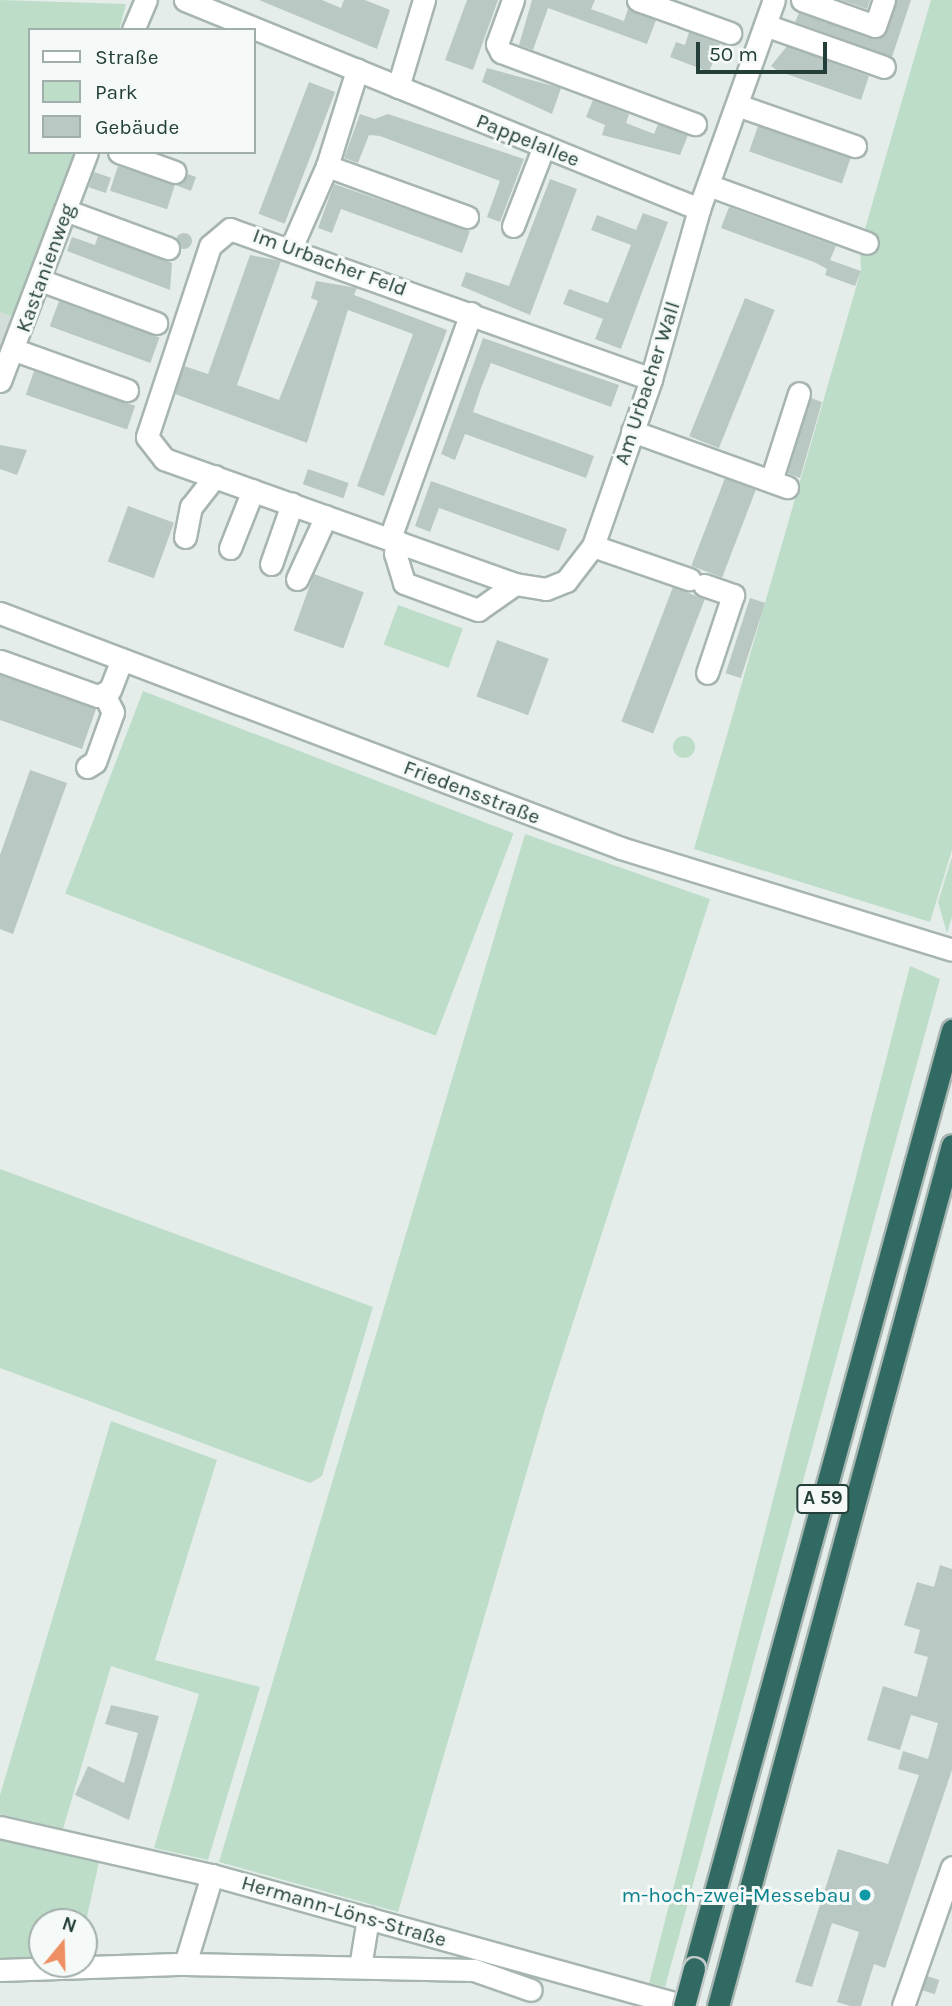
<!DOCTYPE html>
<meta charset="utf-8">
<style>
body{margin:0}
#map{position:relative;width:952px;height:2006px;overflow:hidden;background:#e4edea;font-family:Karla,sans-serif}
div>[style]{position:absolute}
[style*='--x']{left:calc(var(--x)*1px);top:calc(var(--y)*1px);width:calc(var(--w)*1px);rotate:calc(var(--a)*1deg)}
.built>*{inset:0;background:#d3ddd9}
.green>*{inset:0;background:#beddc9;transform-origin:0 0}
.round{border-radius:50%}
.building>*{inset:0;background:#bac8c3;transform-origin:0 0}
.roads{filter:drop-shadow(2px 0 #a7b5b1) drop-shadow(-2px 0 #a7b5b1) drop-shadow(0 2px #a7b5b1) drop-shadow(0 -2px #a7b5b1)}
.minor>*{height:21px;margin:-10.5px;padding:0 10.5px;transform-origin:10.5px;border-radius:10.5px;background:#fff}
.highway>*{height:21px;margin:-10.5px;padding:0 10.5px;transform-origin:10.5px;border-radius:10.5px;background:#316a62}
.bridges{filter:drop-shadow(2px 0 #c2c9c8) drop-shadow(-2px 0 #c2c9c8) drop-shadow(0 2px #c2c9c8) drop-shadow(0 -2px #c2c9c8)}
.highway-bridge>*{height:21px;margin:-10.5px;padding:0 10.5px;transform-origin:10.5px;border-radius:10.5px;background:#316a62}
.dots>*{width:19px;height:19px;translate:-50% -50%;box-sizing:border-box;border:4px solid #f5faf8;border-radius:50%}
span{translate:-50% -50%;white-space:nowrap;text-align:center;line-height:1.15;-webkit-text-stroke:6px #f5faf8;paint-order:stroke}
.shield-label span{padding:2px 5px;background:#f5faf8;border:2px solid;border-radius:5px;-webkit-text-stroke-width:0}
.shield-label{font-size:19px;color:#243f39;font-weight:700}
.street-label{font-size:21px;color:#243f39}
.culture-label{font-size:21px;color:#0d838f}
.right{translate:-100% -50%;text-align:right}
.legend{position:absolute;left:28px;top:28px;width:228px;height:126px;box-sizing:border-box;background:#f5faf8;border:2px solid #a1afac;margin:0;padding:9px 12px;list-style:none;font-size:21px;color:#243f39}
.legend li{display:flex;align-items:center;gap:14px;height:35px}
.legend b{width:35px;border:2px solid #a1afac}
.north{position:absolute;left:28px;top:1908px;width:70px;height:70px;box-sizing:border-box;background:#f5faf8;border:2px solid #a1afac;border-radius:50%;rotate:19deg;font-size:19px;font-weight:700;line-height:28px;text-align:center;color:#243f39}
.north::after{content:'';display:block;margin:auto;width:24px;height:32px;background:#ed8e63;clip-path:polygon(50% 0,100% 100%,50% 72%,0 100%)}
.scale{position:absolute;left:696px;top:42px;width:131px;height:32px;box-sizing:border-box;border:4px solid #243f39;border-top:0;padding-left:9px;font-size:21px;line-height:24px;white-space:nowrap;color:#243f39;-webkit-text-stroke:5px #f5faf8;paint-order:stroke}
</style>
<div id="map">
<div class="built">
<div style="clip-path:polygon(0 312px,15px 317px,0 357px)"></div>
</div>
<div class="green">
<div style="clip-path:polygon(0 0,126px 4px,119px 30px,30px 30px,30px 152px,74px 152px,15px 317px,0 312px)"></div>
<div style="clip-path:polygon(931px 0,952px 0,952px 850px,930px 922px,694px 849px,861px 270px,860px 246px)"></div>
<div style="left:398px;top:605px;width:69px;height:42px;rotate:20deg"></div>
<div style="left:143px;top:691px;width:397px;height:217px;rotate:21deg"></div>
<div class="round" style="left:673px;top:736px;width:22px;height:22px"></div>
<div style="clip-path:polygon(525px 834px,710px 899px,546px 1406px,398px 1912px,219px 1862px)"></div>
<div style="clip-path:polygon(952px 857px,952px 917px,947px 933px,938px 902px)"></div>
<div style="clip-path:polygon(910px 966px,940px 979px,665px 1987px,649px 1983px)"></div>
<div style="clip-path:polygon(0 1169px,373px 1307px,322px 1476px,310px 1483px,0 1368px)"></div>
<div style="clip-path:polygon(111px 1421px,217px 1460px,155px 1660px,260px 1687px,208px 1860px,154px 1848px,199px 1694px,111px 1666px,63px 1829px,0 1814px,0 1795px)"></div>
<div style="clip-path:polygon(0 1840px,99px 1862px,84px 1930px,84px 1922px,42px 1922px,42px 1963px,0 1966px)"></div>
</div>
<div class="building">
<div style="clip-path:polygon(259px 0,322px 0,341px 8px,344px 0,365px 0,390px 10px,377px 49px)"></div>
<div style="clip-path:polygon(467px 0,498px 0,473px 70px,445px 60px)"></div>
<div style="clip-path:polygon(532px 0,595px 0,591px 9px,624px 21px,628px 9px,656px 20px,647px 44px,548px 8px,533px 50px,519px 45px)"></div>
<div style="clip-path:polygon(841px 0,870px 0,867px 9px)"></div>
<div style="clip-path:polygon(897px 0,911px 0,892px 57px,795px 22px,799px 13px,878px 39px)"></div>
<div style="clip-path:polygon(689px 32px,720px 44px,709px 72px,670px 57px,676px 42px,685px 45px)"></div>
<div style="clip-path:polygon(787px 46px,869px 76px,861px 100px,778px 71px,771px 66px)"></div>
<div style="clip-path:polygon(487px 68px,561px 88px,552px 114px,482px 82px)"></div>
<div style="left:309px;top:82px;width:28px;height:141px;rotate:21deg"></div>
<div style="clip-path:polygon(593px 100px,629px 114px,626px 123px,654px 134px,658px 124px,688px 135px,680px 155px,602px 135px,605px 125px,586px 117px)"></div>
<div style="clip-path:polygon(360px 114px,375px 119px,388px 114px,524px 159px,500px 222px,487px 217px,500px 181px,380px 136px,369px 135px,358px 163px,344px 158px)"></div>
<div style="left:758px;top:126px;width:98px;height:27px;rotate:19deg"></div>
<div style="left:118px;top:166px;width:60px;height:26px;rotate:18deg"></div>
<div style="left:94px;top:172px;width:18px;height:16px;rotate:19deg"></div>
<div style="clip-path:polygon(188px 174px,196px 177px,191px 191px,175px 185px)"></div>
<div style="clip-path:polygon(550px 179px,577px 189px,530px 315px,461px 286px,466px 272px,509px 286px)"></div>
<div style="clip-path:polygon(334px 184px,470px 231px,462px 253px,341px 209px,332px 233px,318px 228px)"></div>
<div style="clip-path:polygon(729px 207px,836px 246px,830px 260px,861px 271px,855px 286px,825px 275px,827px 269px,814px 262px,721px 228px)"></div>
<div style="clip-path:polygon(643px 213px,668px 222px,621px 349px,595px 339px,603px 319px,563px 304px,569px 289px,608px 303px,631px 245px,591px 230px,597px 215px,636px 230px)"></div>
<div class="round" style="left:176px;top:233px;width:16px;height:16px"></div>
<div style="clip-path:polygon(98px 236px,172px 263px,170px 290px,67px 251px,72px 237px,95px 245px)"></div>
<div style="clip-path:polygon(250px 255px,281px 261px,237px 385px,279px 400px,318px 301px,311px 298px,316px 281px,357px 288px,354px 295px,447px 330px,384px 496px,357px 486px,413px 334px,348px 310px,307px 443px,175px 394px,184px 366px,208px 374px)"></div>
<div style="left:745px;top:298px;width:32px;height:149px;rotate:22deg"></div>
<div style="left:59px;top:301px;width:107px;height:27px;rotate:20deg"></div>
<div style="clip-path:polygon(483px 338px,619px 385px,611px 407px,491px 363px,481px 388px,473px 412px,594px 456px,586px 478px,465px 434px,455px 460px,441px 454px)"></div>
<div style="left:34px;top:371px;width:107px;height:25px;rotate:19deg"></div>
<div style="clip-path:polygon(811px 398px,822px 402px,800px 478px,787px 473px)"></div>
<div style="clip-path:polygon(0 445px,27px 450px,17px 475px,0 469px)"></div>
<div style="left:308px;top:469px;width:43px;height:16px;rotate:19deg"></div>
<div style="left:725px;top:478px;width:33px;height:94px;rotate:21deg"></div>
<div style="clip-path:polygon(431px 481px,567px 529px,559px 551px,439px 508px,430px 532px,415px 526px)"></div>
<div style="left:128px;top:506px;width:49px;height:59px;rotate:20deg"></div>
<div style="left:314px;top:574px;width:53px;height:60px;rotate:20deg"></div>
<div style="left:673px;top:587px;width:34px;height:144px;rotate:21deg"></div>
<div style="left:750px;top:598px;width:16px;height:79px;rotate:18deg"></div>
<div style="left:497px;top:640px;width:55px;height:60px;rotate:20deg"></div>
<div style="clip-path:polygon(0 675px,96px 709px,82px 749px,0 720px)"></div>
<div style="clip-path:polygon(30px 770px,67px 783px,13px 934px,0 929px,0 855px)"></div>
<div style="clip-path:polygon(940px 1565px,952px 1569px,952px 1770px,885px 1968px,874px 1964px,861px 2006px,850px 2006px,837px 2002px,859px 1932px,832px 1923px,812px 1987px,795px 1982px,838px 1849px,888px 1864px,919px 1775px,898px 1769px,903px 1751px,928px 1759px,938px 1723px,911px 1715px,900px 1750px,867px 1740px,883px 1686px,917px 1697px,928px 1657px,914px 1653px,920px 1630px,904px 1625px,917px 1582px,934px 1587px)"></div>
<div style="clip-path:polygon(111px 1705px,159px 1716px,129px 1820px,75px 1795px,88px 1766px,124px 1783px,138px 1733px,105px 1724px)"></div>
<div style="left:927px;top:1976px;width:13px;height:15px;rotate:18deg"></div>
</div>
<div class="roads">
<div class="minor">
<div style="--x:185;--y:0;--w:555;--a:22.13"></div>
<div style="--x:513;--y:0;--w:47;--a:110"></div>
<div style="--x:497;--y:44;--w:9;--a:63"></div>
<div style="--x:501;--y:52;--w:207;--a:20.4"></div>
<div style="--x:638;--y:0;--w:98;--a:19.7"></div>
<div style="--x:802;--y:0;--w:77;--a:19.6"></div>
<div style="--x:875;--y:26;--w:28;--a:-71"></div>
<div style="--x:765;--y:25;--w:126;--a:19.4"></div>
<div style="--x:133;--y:30;--w:33;--a:-67"></div>
<div style="--x:398;--y:87;--w:91;--a:-73.4"></div>
<div style="--x:737;--y:105;--w:125;--a:19.2"></div>
<div style="--x:119;--y:152;--w:59;--a:19.7"></div>
<div style="--x:327;--y:166;--w:149;--a:20"></div>
<div style="--x:708;--y:185;--w:169;--a:20"></div>
<div style="--x:65;--y:210;--w:110;--a:20.3"></div>
<div style="--x:513;--y:226;--w:86;--a:-68.8"></div>
<div style="--x:291;--y:248;--w:90;--a:-66.3"></div>
<div style="--x:327;--y:166;--w:101;--a:-72.6"></div>
<div style="--x:40;--y:280;--w:124;--a:20.3"></div>
<div style="--x:15;--y:350;--w:119;--a:19.7"></div>
<div style="--x:651;--y:379;--w:447;--a:-160.4"></div>
<div style="--x:230;--y:229;--w:26;--a:140"></div>
<div style="--x:210;--y:246;--w:201;--a:108.3"></div>
<div style="--x:147;--y:437;--w:28;--a:52"></div>
<div style="--x:164;--y:459;--w:373;--a:19.6"></div>
<div style="--x:515;--y:584;--w:31;--a:9"></div>
<div style="--x:546;--y:589;--w:22;--a:-22"></div>
<div style="--x:566;--y:581;--w:44;--a:-52.4"></div>
<div style="--x:593;--y:546;--w:177;--a:-70.8"></div>
<div style="--x:651;--y:379;--w:177;--a:-74.2"></div>
<div style="--x:699;--y:209;--w:222;--a:-70.3"></div>
<div style="--x:0;--y:381;--w:245;--a:-69.2"></div>
<div style="--x:632;--y:431;--w:165;--a:19.9"></div>
<div style="--x:771;--y:481;--w:92;--a:-72.3"></div>
<div style="--x:185;--y:537;--w:31;--a:-79"></div>
<div style="--x:191;--y:507;--w:39;--a:-52"></div>
<div style="--x:390;--y:538;--w:239;--a:-70.2"></div>
<div style="--x:399;--y:542;--w:12;--a:110"></div>
<div style="--x:395;--y:553;--w:31;--a:73"></div>
<div style="--x:404;--y:583;--w:79;--a:20"></div>
<div style="--x:478;--y:610;--w:45;--a:-35.1"></div>
<div style="--x:593;--y:546;--w:102;--a:19"></div>
<div style="--x:230;--y:548;--w:62;--a:-68.4"></div>
<div style="--x:271;--y:564;--w:64;--a:-70.7"></div>
<div style="--x:297;--y:579;--w:69;--a:-65.3"></div>
<div style="--x:704;--y:585;--w:31;--a:19"></div>
<div style="--x:733;--y:595;--w:82;--a:108.4"></div>
<div style="--x:0;--y:613;--w:664;--a:20.73"></div>
<div style="--x:621;--y:848;--w:346;--a:17.1"></div>
<div style="--x:0;--y:661;--w:104;--a:19.7"></div>
<div style="--x:98;--y:696;--w:13;--a:-27"></div>
<div style="--x:110;--y:690;--w:33;--a:-69"></div>
<div style="--x:87;--y:767;--w:9;--a:-32"></div>
<div style="--x:95;--y:762;--w:53;--a:-70.2"></div>
<div style="--x:113;--y:712;--w:20;--a:-117"></div>
<div style="--x:0;--y:1827;--w:217;--a:12.8"></div>
<div style="--x:212;--y:1875;--w:490;--a:15.5"></div>
<div style="--x:185;--y:1964;--w:93;--a:-73.1"></div>
<div style="--x:360;--y:1967;--w:50;--a:-80.7"></div>
<div style="--x:0;--y:1970;--w:185;--a:-1.9"></div>
<div style="--x:185;--y:1964;--w:289;--a:1.2"></div>
<div style="--x:474;--y:1970;--w:60;--a:19.3"></div>
<div style="--x:903;--y:2006;--w:147;--a:-70.6"></div>
</div>
<div class="highway">
<div style="--x:694;--y:1968;--w:973;--a:-74.62"></div>
<div style="--x:718;--y:2006;--w:892;--a:-74.8"></div>
</div>
</div>
<div class="bridges">
<div class="highway-bridge">
<div style="--x:684;--y:2006;--w:39;--a:-75"></div>
</div>
</div>
<div class="dots">
<div style="left:865px;top:1895px;background:#0f9aa8"></div>
</div>
<div class="shield-label">
<span style="left:823px;top:1499px">A 59</span>
</div>
<div class="street-label">
<span style="left:528px;top:140px;rotate:22deg">Pappelallee</span>
<span style="left:330px;top:262px;rotate:20deg">Im Urbacher Feld</span>
<span style="left:45px;top:268px;rotate:-70deg">Kastanienweg</span>
<span style="left:647px;top:383px;rotate:-72deg">Am Urbacher Wall</span>
<span style="left:472px;top:792px;rotate:21deg">Friedensstraße</span>
<span style="left:344px;top:1911px;rotate:16deg">Hermann-Löns-Straße</span>
</div>
<div class="culture-label">
<span class="right" style="left:851px;top:1895px">m-hoch-zwei-Messebau</span>
</div>
<ul class="legend">
<li><b style="height:9px;background:#fff"></b>Straße</li>
<li><b style="height:19px;background:#beddc9"></b>Park</li>
<li><b style="height:19px;background:#bac8c3"></b>Gebäude</li>
</ul>
<div class="north">N</div>
<div class="scale">50 m</div>
</div>
